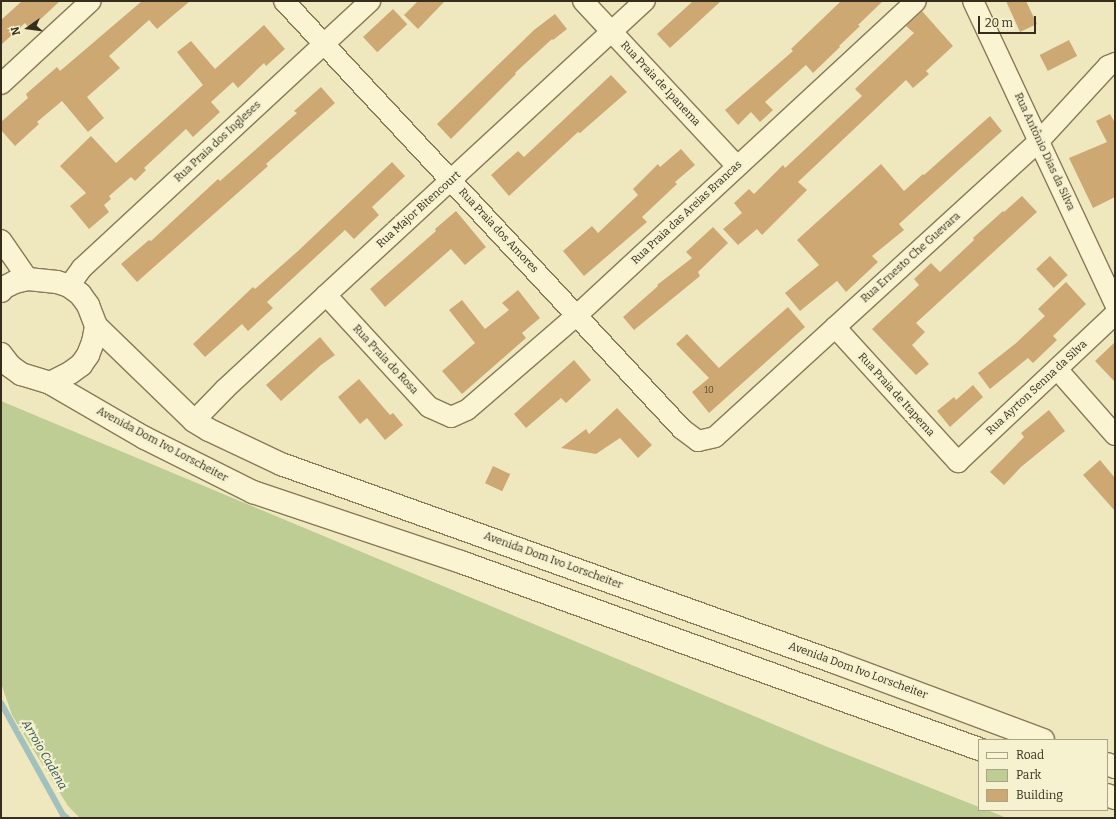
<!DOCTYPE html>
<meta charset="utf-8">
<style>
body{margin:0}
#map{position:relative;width:1116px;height:819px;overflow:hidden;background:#efe8bf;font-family:Bitter,serif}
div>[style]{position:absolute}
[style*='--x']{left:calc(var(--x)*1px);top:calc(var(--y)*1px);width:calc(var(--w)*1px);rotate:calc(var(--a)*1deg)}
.green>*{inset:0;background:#bdcd93}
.stream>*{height:6px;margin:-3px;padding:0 3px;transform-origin:3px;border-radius:3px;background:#a2c0bc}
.building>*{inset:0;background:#cea873;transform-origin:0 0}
.roads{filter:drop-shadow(1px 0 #887957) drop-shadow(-1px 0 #887957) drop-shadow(0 1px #887957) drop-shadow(0 -1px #887957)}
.street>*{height:20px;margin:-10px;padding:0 10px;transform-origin:10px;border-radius:10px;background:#faf4d2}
.secondary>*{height:22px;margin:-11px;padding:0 11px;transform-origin:11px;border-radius:11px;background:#faf4d2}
span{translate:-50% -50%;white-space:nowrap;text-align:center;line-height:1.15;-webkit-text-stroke:4px #f6f1ce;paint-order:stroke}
.number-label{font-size:9px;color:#5d4c32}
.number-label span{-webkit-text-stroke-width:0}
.street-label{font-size:11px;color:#372d1c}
.water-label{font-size:12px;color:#2b5357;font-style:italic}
.frame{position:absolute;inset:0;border:2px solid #372d1c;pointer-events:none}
.legend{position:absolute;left:978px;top:739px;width:130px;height:72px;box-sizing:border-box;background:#f6f1ce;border:1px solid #aaa387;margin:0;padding:5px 7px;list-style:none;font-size:12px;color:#372d1c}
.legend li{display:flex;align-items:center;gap:8px;height:20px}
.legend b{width:20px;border:1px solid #aaa387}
.north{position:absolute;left:8px;top:8px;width:40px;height:40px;-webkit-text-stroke:3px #f6f1ce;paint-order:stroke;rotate:256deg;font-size:11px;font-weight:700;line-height:16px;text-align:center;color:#372d1c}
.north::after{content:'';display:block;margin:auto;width:14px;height:18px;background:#372d1c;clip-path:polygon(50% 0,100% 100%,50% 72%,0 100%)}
.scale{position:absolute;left:978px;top:16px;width:58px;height:18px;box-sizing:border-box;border:2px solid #372d1c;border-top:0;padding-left:5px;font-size:12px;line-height:14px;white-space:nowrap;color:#372d1c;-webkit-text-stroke:3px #f6f1ce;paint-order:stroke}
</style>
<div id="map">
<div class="green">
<div style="clip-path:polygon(1px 401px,830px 748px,979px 807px,979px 810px,987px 810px,1007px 818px,80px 818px,68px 806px,12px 715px,1px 683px)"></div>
</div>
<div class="stream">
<div style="--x:1;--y:703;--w:128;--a:61"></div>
<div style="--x:63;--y:815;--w:5;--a:37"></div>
</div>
<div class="building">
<div style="clip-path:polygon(22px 1px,60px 1px,30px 29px,25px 23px,1px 45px,1px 20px)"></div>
<div style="clip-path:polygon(142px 1px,190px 1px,157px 29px,149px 20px,109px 56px,120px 68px,87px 97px,104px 118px,88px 132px,62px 101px,37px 122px,39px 124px,15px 146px,1px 130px,1px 122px,28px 98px,26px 94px,57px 67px,60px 71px)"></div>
<div style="clip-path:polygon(418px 1px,445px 1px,418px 29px,404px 15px)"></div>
<div style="clip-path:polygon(693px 1px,721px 1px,670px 48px,657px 34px)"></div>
<div style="clip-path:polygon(841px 1px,883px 1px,858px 25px,860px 26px,839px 46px,840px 47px,813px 73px,806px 65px,765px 102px,773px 110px,760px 122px,751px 112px,738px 125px,725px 110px,793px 51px,791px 49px)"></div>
<div style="clip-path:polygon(1006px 1px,1026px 1px,1037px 24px,1020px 32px)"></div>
<div style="left:393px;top:9px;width:21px;height:41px;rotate:47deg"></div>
<div style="clip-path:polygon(922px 11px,953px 46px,926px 71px,929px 74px,913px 88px,906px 80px,798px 182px,807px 190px,762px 235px,757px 229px,738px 245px,723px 229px,742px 213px,734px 203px,749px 189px,754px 194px,783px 165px,785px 168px,862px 96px,855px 89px,914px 33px,906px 26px)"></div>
<div style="clip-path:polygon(555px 14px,567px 29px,553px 40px,552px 39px,515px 73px,516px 74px,451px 139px,437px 124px,534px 30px)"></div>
<div style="clip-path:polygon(264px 25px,285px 49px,266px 66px,264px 63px,238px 88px,233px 82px,211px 102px,220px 112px,193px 137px,186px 129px,144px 168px,146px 170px,135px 181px,131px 177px,109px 196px,111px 199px,104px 205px,109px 212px,89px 229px,70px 206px,86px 193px,60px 166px,91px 136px,116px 163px,203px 85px,177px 52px,191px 41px,215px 69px)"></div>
<div style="left:1069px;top:40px;width:18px;height:33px;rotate:63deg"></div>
<div style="clip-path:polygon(611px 75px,627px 92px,580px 133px,578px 132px,509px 196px,491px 175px,518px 151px,524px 157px)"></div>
<div style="clip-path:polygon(321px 87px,335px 103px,266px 164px,268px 166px,137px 282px,121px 264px,149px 240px,151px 241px,218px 179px,220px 181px,263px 143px,297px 113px,294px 111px)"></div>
<div style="clip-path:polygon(1110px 114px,1115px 123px,1115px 197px,1093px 208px,1069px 158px,1107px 142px,1096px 121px)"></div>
<div style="clip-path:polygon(990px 116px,1002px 131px,899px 224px,904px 230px,872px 256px,878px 262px,846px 292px,837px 281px,800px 311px,785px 293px,819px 265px,797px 240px,881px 164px,904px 191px,923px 174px,924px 175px)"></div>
<div style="clip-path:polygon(681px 149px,695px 165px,675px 182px,677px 184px,642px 217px,647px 222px,584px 276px,563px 251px,592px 226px,598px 233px,638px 195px,633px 189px,658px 164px,660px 167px)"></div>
<div style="clip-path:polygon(392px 162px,405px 176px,372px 207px,379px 215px,354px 239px,345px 230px,267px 302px,273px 308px,248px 331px,242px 324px,205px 357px,193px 344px,253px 287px,255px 289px,298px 251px)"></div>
<div style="clip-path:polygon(1022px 196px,1037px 212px,916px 323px,925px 332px,912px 345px,929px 364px,916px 375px,872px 329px,919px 285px,914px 279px,931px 263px,940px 272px,974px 240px,973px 238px,1003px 211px,1004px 212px)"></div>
<div style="clip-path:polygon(456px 211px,486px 247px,465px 265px,451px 249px,385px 307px,370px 289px,436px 231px,435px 229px)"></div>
<div style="clip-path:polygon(713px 227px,728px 243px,698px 272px,700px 276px,634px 330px,623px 317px,658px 286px,657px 285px,692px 258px,686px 252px)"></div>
<div style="left:1050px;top:256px;width:26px;height:19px;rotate:47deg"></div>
<div style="clip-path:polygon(1066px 282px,1086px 304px,1053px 336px,1057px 340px,1033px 363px,1028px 358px,990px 389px,978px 373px,1015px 344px,1045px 316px,1038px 309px)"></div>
<div style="clip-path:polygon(518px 290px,540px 318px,522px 333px,526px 338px,462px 394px,442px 371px,475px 343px,449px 310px,462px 300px,485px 329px,509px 310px,502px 303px)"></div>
<div style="clip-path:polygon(788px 307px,805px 327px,709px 413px,692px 392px,709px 378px,676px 344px,687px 334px,719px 368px)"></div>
<div style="clip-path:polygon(320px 337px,335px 355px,321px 365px,281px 401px,266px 385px)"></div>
<div style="clip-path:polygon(1115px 342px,1115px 382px,1095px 361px)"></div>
<div style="clip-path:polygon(574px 360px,591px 380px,566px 403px,561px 398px,526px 428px,514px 414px)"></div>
<div style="clip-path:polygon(359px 379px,390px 415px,393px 413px,403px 425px,385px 440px,367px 418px,360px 424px,338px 397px)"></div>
<div style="clip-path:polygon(973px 385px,983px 397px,950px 427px,937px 411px,954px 397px,956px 400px)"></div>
<div style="clip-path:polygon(617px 408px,652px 445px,638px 458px,620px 438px,596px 454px,561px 448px,586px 429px,589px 434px)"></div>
<div style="clip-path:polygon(1049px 410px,1065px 431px,1021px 467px,1004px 485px,990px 472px,1024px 437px,1021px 433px)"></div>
<div style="clip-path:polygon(1100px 460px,1115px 478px,1115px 511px,1083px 475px)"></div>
<div style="left:493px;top:466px;width:19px;height:19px;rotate:25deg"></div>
</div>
<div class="roads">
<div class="street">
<div style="--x:284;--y:1;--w:584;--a:47.08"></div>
<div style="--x:682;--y:429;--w:20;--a:37"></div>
<div style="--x:698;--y:441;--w:17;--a:-13"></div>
<div style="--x:715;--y:437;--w:439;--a:-42.4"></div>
<div style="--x:1039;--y:141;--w:102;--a:-47.4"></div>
<div style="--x:1108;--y:66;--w:8;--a:-23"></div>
<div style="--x:583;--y:1;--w:226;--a:47"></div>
<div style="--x:973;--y:1;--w:335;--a:64.9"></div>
<div style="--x:1;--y:84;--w:122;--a:-42.7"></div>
<div style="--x:1;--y:240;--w:47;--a:55.3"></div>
<div style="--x:69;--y:286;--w:22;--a:-54"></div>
<div style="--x:82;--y:268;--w:393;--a:-42.8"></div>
<div style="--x:326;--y:295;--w:152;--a:47.4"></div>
<div style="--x:429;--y:407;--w:24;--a:24"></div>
<div style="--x:451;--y:417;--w:17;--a:-24"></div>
<div style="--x:467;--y:410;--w:144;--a:-40.8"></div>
<div style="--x:576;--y:316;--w:463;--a:-42.8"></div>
<div style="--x:835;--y:327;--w:183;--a:47.7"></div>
<div style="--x:958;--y:462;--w:216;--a:-43.3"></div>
<div style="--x:1057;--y:369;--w:88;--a:48.7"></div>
<div style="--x:194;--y:421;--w:45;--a:-45.9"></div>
<div style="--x:225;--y:389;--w:138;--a:-42.9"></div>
<div style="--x:326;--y:295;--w:434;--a:-42.7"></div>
</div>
<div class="secondary">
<div style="--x:1;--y:291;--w:4;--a:-56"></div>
<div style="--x:3;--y:288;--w:13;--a:-27"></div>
<div style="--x:15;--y:282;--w:13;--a:-13"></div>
<div style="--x:28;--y:279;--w:29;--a:6"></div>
<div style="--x:57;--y:282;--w:13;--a:18"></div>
<div style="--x:69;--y:286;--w:14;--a:36"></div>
<div style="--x:80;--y:294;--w:14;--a:54"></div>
<div style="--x:88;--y:305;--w:22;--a:69"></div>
<div style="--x:96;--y:326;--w:136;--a:44.1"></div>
<div style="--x:194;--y:421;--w:17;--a:31"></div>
<div style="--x:209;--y:430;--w:80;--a:25.3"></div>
<div style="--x:281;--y:464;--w:591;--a:19.69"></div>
<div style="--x:837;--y:663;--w:220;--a:20.5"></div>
<div style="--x:1;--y:354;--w:15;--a:53"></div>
<div style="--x:10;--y:366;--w:14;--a:36"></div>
<div style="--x:21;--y:374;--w:30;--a:17"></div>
<div style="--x:50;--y:383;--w:110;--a:30.1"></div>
<div style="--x:145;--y:438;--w:121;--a:26.6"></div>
<div style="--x:253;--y:492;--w:219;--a:18.6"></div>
<div style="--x:461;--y:562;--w:551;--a:19.85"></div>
<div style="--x:50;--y:383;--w:22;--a:-27"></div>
<div style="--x:70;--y:373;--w:14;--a:-36"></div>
<div style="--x:81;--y:365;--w:12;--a:-55"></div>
<div style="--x:88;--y:355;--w:14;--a:-69"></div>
<div style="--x:93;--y:342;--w:16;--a:-79"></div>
<div style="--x:1107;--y:764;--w:9;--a:21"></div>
<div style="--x:1107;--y:795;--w:9;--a:21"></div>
</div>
</div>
<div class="number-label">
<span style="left:709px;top:390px">10</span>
</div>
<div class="street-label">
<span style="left:660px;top:84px;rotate:47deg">Rua Praia de Ipanema</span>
<span style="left:218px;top:142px;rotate:-43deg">Rua Praia dos Ingleses</span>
<span style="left:1044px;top:152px;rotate:65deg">Rua Antônio Dias da Silva</span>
<span style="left:419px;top:210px;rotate:-42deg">Rua Major Bitencourt</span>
<span style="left:687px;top:213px;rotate:-43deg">Rua Praia das Areias Brancas</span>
<span style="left:498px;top:231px;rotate:47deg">Rua Praia dos Amores</span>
<span style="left:911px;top:258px;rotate:-42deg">Rua Ernesto Che Guevara</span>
<span style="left:385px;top:360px;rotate:47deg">Rua Praia do Rosa</span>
<span style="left:1037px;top:388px;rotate:-43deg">Rua Ayrton Senna da Silva</span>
<span style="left:896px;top:395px;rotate:48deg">Rua Praia de Itapema</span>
<span style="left:162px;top:445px;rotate:28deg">Avenida Dom Ivo Lorscheiter</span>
<span style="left:553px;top:561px;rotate:20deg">Avenida Dom Ivo Lorscheiter</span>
<span style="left:858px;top:671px;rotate:20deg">Avenida Dom Ivo Lorscheiter</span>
</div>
<div class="water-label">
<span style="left:44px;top:755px;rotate:60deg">Arroio Cadena</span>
</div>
<div class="frame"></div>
<ul class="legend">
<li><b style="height:5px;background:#faf4d2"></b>Road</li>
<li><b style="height:11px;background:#bdcd93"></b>Park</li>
<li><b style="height:11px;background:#cea873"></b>Building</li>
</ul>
<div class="north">N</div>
<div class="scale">20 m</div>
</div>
